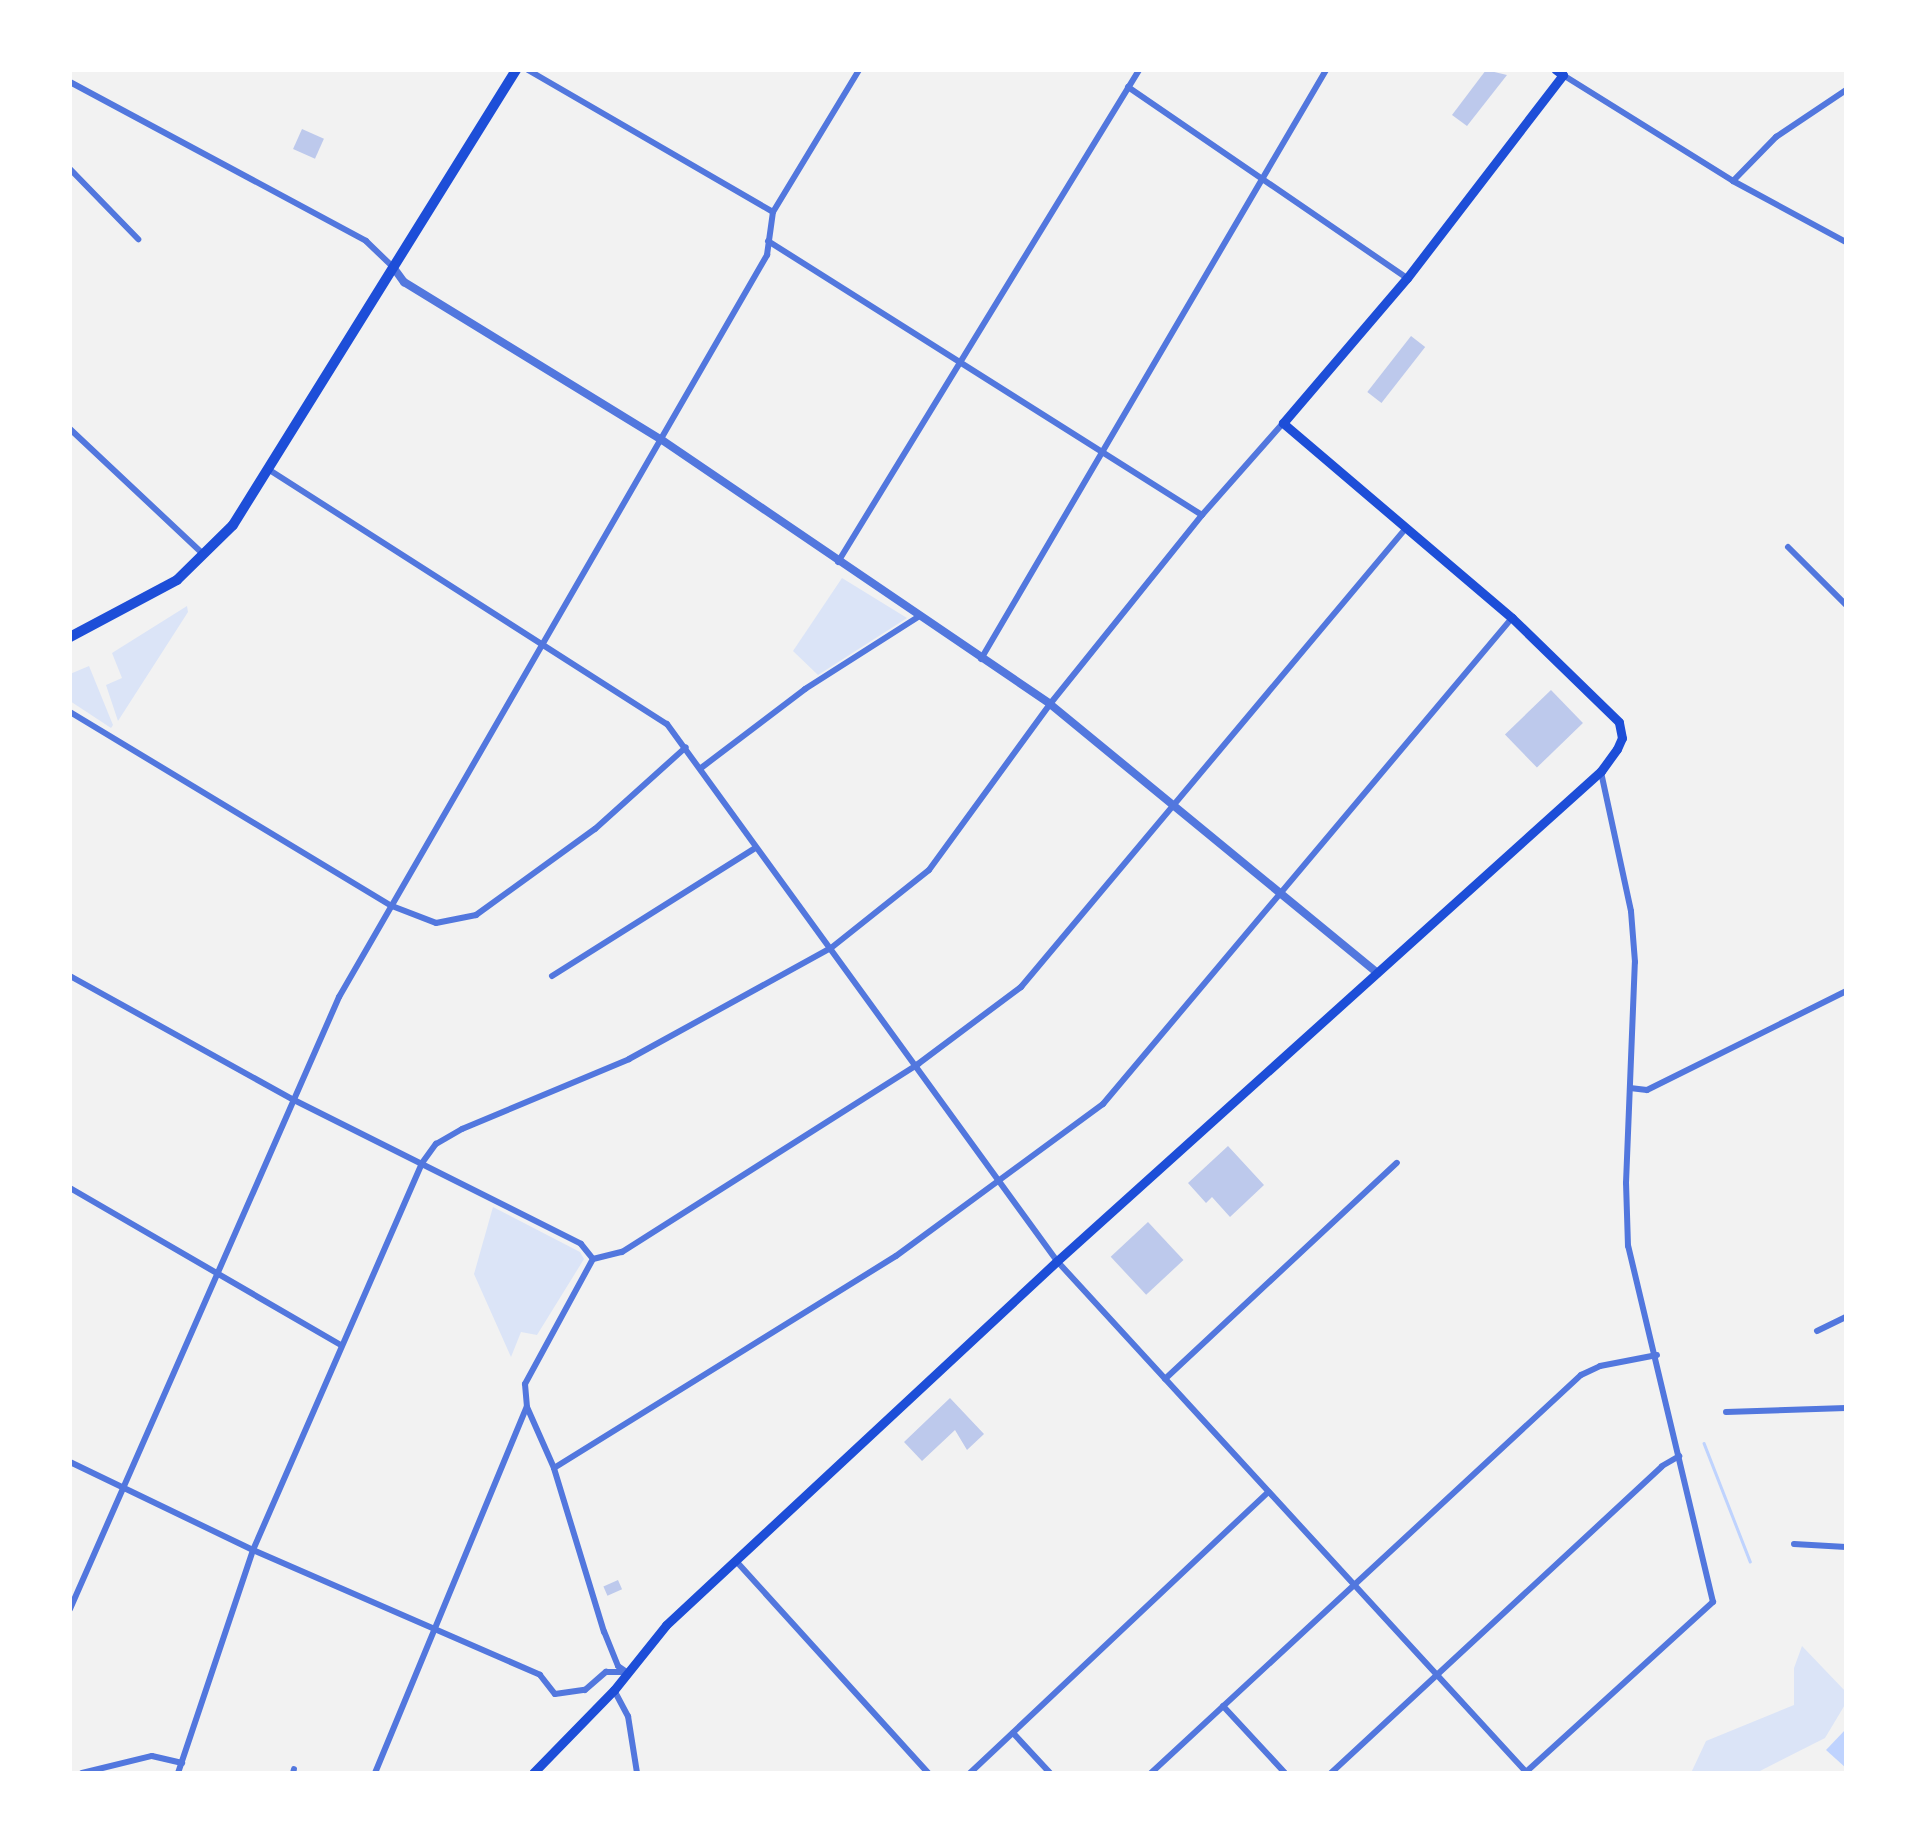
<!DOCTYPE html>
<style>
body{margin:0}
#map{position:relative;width:1916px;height:1843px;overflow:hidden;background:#f2f2f2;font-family:"Libre Baskerville",serif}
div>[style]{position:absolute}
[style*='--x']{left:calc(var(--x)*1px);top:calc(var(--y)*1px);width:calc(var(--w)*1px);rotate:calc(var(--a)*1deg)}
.green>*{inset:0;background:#dbe4f7}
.water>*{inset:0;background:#bfd3fe}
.stream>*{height:2.5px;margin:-1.25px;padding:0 1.25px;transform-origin:1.25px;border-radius:1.25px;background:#bfd3fe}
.building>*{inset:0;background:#bdc9ec;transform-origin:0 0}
.minor>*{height:6px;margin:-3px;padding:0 3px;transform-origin:3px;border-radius:3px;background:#5277de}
.tertiary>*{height:8px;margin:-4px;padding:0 4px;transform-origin:4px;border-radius:4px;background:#5277de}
.secondary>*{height:9px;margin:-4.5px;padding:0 4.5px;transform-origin:4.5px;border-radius:4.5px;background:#1d4ed8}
.primary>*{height:10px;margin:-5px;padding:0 5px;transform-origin:5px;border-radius:5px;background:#1d4ed8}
span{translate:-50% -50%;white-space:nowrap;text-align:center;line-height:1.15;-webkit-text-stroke:9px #fff;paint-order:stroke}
.frame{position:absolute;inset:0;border:72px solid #fff;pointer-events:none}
</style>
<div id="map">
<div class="green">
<div style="clip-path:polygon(842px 578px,907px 618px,818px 675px,793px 651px)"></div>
<div style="clip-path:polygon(187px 606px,188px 612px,118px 721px,106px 685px,122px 678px,112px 653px)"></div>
<div style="clip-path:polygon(89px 666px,113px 725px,111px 728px,70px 701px,70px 674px)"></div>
<div style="clip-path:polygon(493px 1207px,580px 1252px,584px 1259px,537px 1335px,521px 1332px,511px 1357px,474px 1274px)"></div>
<div style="clip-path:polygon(1802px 1646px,1846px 1692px,1846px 1703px,1825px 1738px,1756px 1773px,1691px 1773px,1706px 1741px,1794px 1705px,1794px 1668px)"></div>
</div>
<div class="water">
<div style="clip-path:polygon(1846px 1729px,1846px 1768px,1826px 1750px)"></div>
</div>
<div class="stream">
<div style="--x:1704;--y:1443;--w:127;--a:68.7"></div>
</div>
<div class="building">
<div style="clip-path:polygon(1486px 70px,1507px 75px,1467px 126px,1452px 115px)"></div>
<div style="left:302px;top:129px;width:24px;height:22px;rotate:24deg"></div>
<div style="left:1411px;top:336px;width:18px;height:71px;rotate:38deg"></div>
<div style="left:1551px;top:690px;width:46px;height:64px;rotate:46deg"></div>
<div style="clip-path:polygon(1228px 1146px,1264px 1185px,1230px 1217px,1212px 1197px,1206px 1203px,1188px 1183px)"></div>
<div style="left:1148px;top:1222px;width:52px;height:51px;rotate:47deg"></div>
<div style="clip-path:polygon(950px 1398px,984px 1434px,967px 1450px,955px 1430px,922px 1461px,904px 1442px)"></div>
<div style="left:618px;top:1580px;width:10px;height:16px;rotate:66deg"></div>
</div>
<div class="minor">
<div style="--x:528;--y:70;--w:283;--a:30.1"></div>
<div style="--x:1563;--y:75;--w:200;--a:31.9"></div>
<div style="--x:1733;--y:181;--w:128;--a:28.4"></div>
<div style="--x:70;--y:82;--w:336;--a:28.2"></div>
<div style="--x:366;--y:241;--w:37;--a:44"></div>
<div style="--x:1128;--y:87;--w:338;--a:34.4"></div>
<div style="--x:70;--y:169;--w:98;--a:45.8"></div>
<div style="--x:1733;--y:181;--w:62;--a:-45.7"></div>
<div style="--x:1776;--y:137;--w:84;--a:-33.9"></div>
<div style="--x:768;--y:241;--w:513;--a:32.27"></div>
<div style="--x:70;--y:429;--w:184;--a:43.2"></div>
<div style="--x:271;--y:471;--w:470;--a:32.6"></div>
<div style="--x:667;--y:724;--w:664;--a:54.01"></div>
<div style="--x:1057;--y:1261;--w:694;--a:47.45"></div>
<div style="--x:1526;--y:1772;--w:253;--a:-42.3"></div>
<div style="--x:1713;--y:1602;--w:366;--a:-103.4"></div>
<div style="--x:1628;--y:1246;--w:63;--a:-91.8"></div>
<div style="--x:1626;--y:1183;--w:221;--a:-87.7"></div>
<div style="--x:1635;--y:962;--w:51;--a:-94.5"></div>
<div style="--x:1631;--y:911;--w:142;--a:-102.2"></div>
<div style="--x:1788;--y:547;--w:82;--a:45"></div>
<div style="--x:838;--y:562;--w:577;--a:-58.54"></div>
<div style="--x:981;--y:659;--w:683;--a:-59.64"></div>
<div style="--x:70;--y:712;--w:376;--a:31.1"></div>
<div style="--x:392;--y:906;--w:47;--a:21.1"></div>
<div style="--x:436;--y:923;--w:41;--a:-11.3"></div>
<div style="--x:476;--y:915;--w:147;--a:-35.9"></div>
<div style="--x:595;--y:829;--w:122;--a:-42"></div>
<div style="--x:701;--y:768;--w:131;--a:-37.2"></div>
<div style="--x:805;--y:689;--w:134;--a:-32.5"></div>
<div style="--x:70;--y:976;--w:254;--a:29"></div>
<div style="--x:292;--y:1099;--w:323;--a:26.6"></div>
<div style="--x:581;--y:1244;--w:19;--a:51"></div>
<div style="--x:552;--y:976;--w:240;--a:-32.2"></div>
<div style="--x:1630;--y:1088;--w:17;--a:7"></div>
<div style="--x:1647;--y:1090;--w:222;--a:-26.4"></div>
<div style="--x:70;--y:1188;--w:313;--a:30.1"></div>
<div style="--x:1817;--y:1331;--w:32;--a:-26"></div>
<div style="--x:1165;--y:1379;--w:317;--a:-43"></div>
<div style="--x:1726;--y:1412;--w:120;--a:-1.9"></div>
<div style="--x:70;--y:1462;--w:203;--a:25.7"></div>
<div style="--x:253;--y:1550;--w:313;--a:23.5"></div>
<div style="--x:540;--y:1675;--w:24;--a:52"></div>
<div style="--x:555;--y:1694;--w:30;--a:-8"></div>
<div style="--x:585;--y:1690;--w:28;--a:-41"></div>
<div style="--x:606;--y:1672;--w:21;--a:0"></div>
<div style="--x:554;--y:1468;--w:402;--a:-31.8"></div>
<div style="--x:896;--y:1256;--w:257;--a:-36.3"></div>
<div style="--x:1103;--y:1104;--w:635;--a:-49.92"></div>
<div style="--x:1794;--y:1544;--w:52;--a:3.3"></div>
<div style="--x:736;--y:1561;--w:286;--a:47.8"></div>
<div style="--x:70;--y:1609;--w:669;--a:-66.27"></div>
<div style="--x:339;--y:997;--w:857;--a:-60.02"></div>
<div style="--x:767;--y:255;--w:43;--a:-82.1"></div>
<div style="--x:773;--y:212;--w:166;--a:-58.8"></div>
<div style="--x:628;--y:1673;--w:12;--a:-145"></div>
<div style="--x:618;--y:1666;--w:37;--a:-112"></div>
<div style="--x:604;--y:1632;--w:171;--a:-107"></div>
<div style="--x:554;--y:1468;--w:67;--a:-113.9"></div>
<div style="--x:527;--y:1407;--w:23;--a:-95"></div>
<div style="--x:525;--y:1384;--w:142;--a:-61.5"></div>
<div style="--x:593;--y:1259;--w:30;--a:-14"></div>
<div style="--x:622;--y:1252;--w:351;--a:-32.4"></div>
<div style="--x:918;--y:1064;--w:129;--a:-36.8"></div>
<div style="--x:1021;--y:987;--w:599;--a:-50.01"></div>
<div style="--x:614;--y:1690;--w:30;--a:62"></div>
<div style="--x:628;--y:1716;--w:58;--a:81"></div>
<div style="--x:1223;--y:1706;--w:91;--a:47.2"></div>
<div style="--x:1013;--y:1733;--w:54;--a:47.2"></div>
<div style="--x:82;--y:1773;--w:72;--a:-13.7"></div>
<div style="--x:152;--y:1756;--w:31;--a:13"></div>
<div style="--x:178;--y:1773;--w:235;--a:-71.4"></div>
<div style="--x:253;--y:1550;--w:422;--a:-66.4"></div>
<div style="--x:422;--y:1163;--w:24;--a:-54"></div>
<div style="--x:436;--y:1144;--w:30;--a:-30"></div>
<div style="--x:462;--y:1129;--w:181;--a:-22.7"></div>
<div style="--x:629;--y:1059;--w:230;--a:-28.8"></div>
<div style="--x:831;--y:948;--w:125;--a:-38.5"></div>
<div style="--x:929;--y:870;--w:205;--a:-53.9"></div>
<div style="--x:1050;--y:704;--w:243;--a:-51.2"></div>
<div style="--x:1202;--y:515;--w:123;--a:-48.6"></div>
<div style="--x:293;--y:1773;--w:4;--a:-76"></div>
<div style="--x:375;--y:1773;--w:395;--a:-67.5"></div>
<div style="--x:970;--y:1773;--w:410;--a:-43.3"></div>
<div style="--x:1151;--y:1773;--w:586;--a:-42.79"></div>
<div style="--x:1581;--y:1375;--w:21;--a:-25"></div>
<div style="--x:1600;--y:1366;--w:58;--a:-10.9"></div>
<div style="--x:1331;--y:1773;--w:451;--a:-42.8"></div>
<div style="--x:1662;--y:1466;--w:20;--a:-30"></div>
</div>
<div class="tertiary">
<div style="--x:393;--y:267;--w:19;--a:54"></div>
<div style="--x:404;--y:282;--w:303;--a:31.5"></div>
<div style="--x:662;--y:440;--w:469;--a:34.2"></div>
<div style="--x:1050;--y:704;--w:424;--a:39.4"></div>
</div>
<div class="secondary">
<div style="--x:533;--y:1773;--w:116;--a:-45.7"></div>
<div style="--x:614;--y:1690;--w:83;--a:-51.3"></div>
<div style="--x:666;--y:1625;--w:534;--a:-42.95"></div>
<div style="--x:1057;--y:1261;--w:732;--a:-42.01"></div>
<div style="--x:1601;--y:771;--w:27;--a:-54"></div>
<div style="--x:1617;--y:749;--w:12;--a:-66"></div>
<div style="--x:1622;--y:738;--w:16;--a:-101"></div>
<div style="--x:1619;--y:722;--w:149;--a:-135.8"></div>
<div style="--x:1512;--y:618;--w:301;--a:-139.6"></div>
<div style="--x:1283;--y:423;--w:191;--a:-49.5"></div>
<div style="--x:1407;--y:278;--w:256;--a:-52.5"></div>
<div style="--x:1563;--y:75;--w:9;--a:-144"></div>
</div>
<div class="primary">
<div style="--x:70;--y:637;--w:121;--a:-28"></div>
<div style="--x:177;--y:580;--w:78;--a:-44.5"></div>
<div style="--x:233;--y:525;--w:536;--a:-58.12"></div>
</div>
<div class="frame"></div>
</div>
